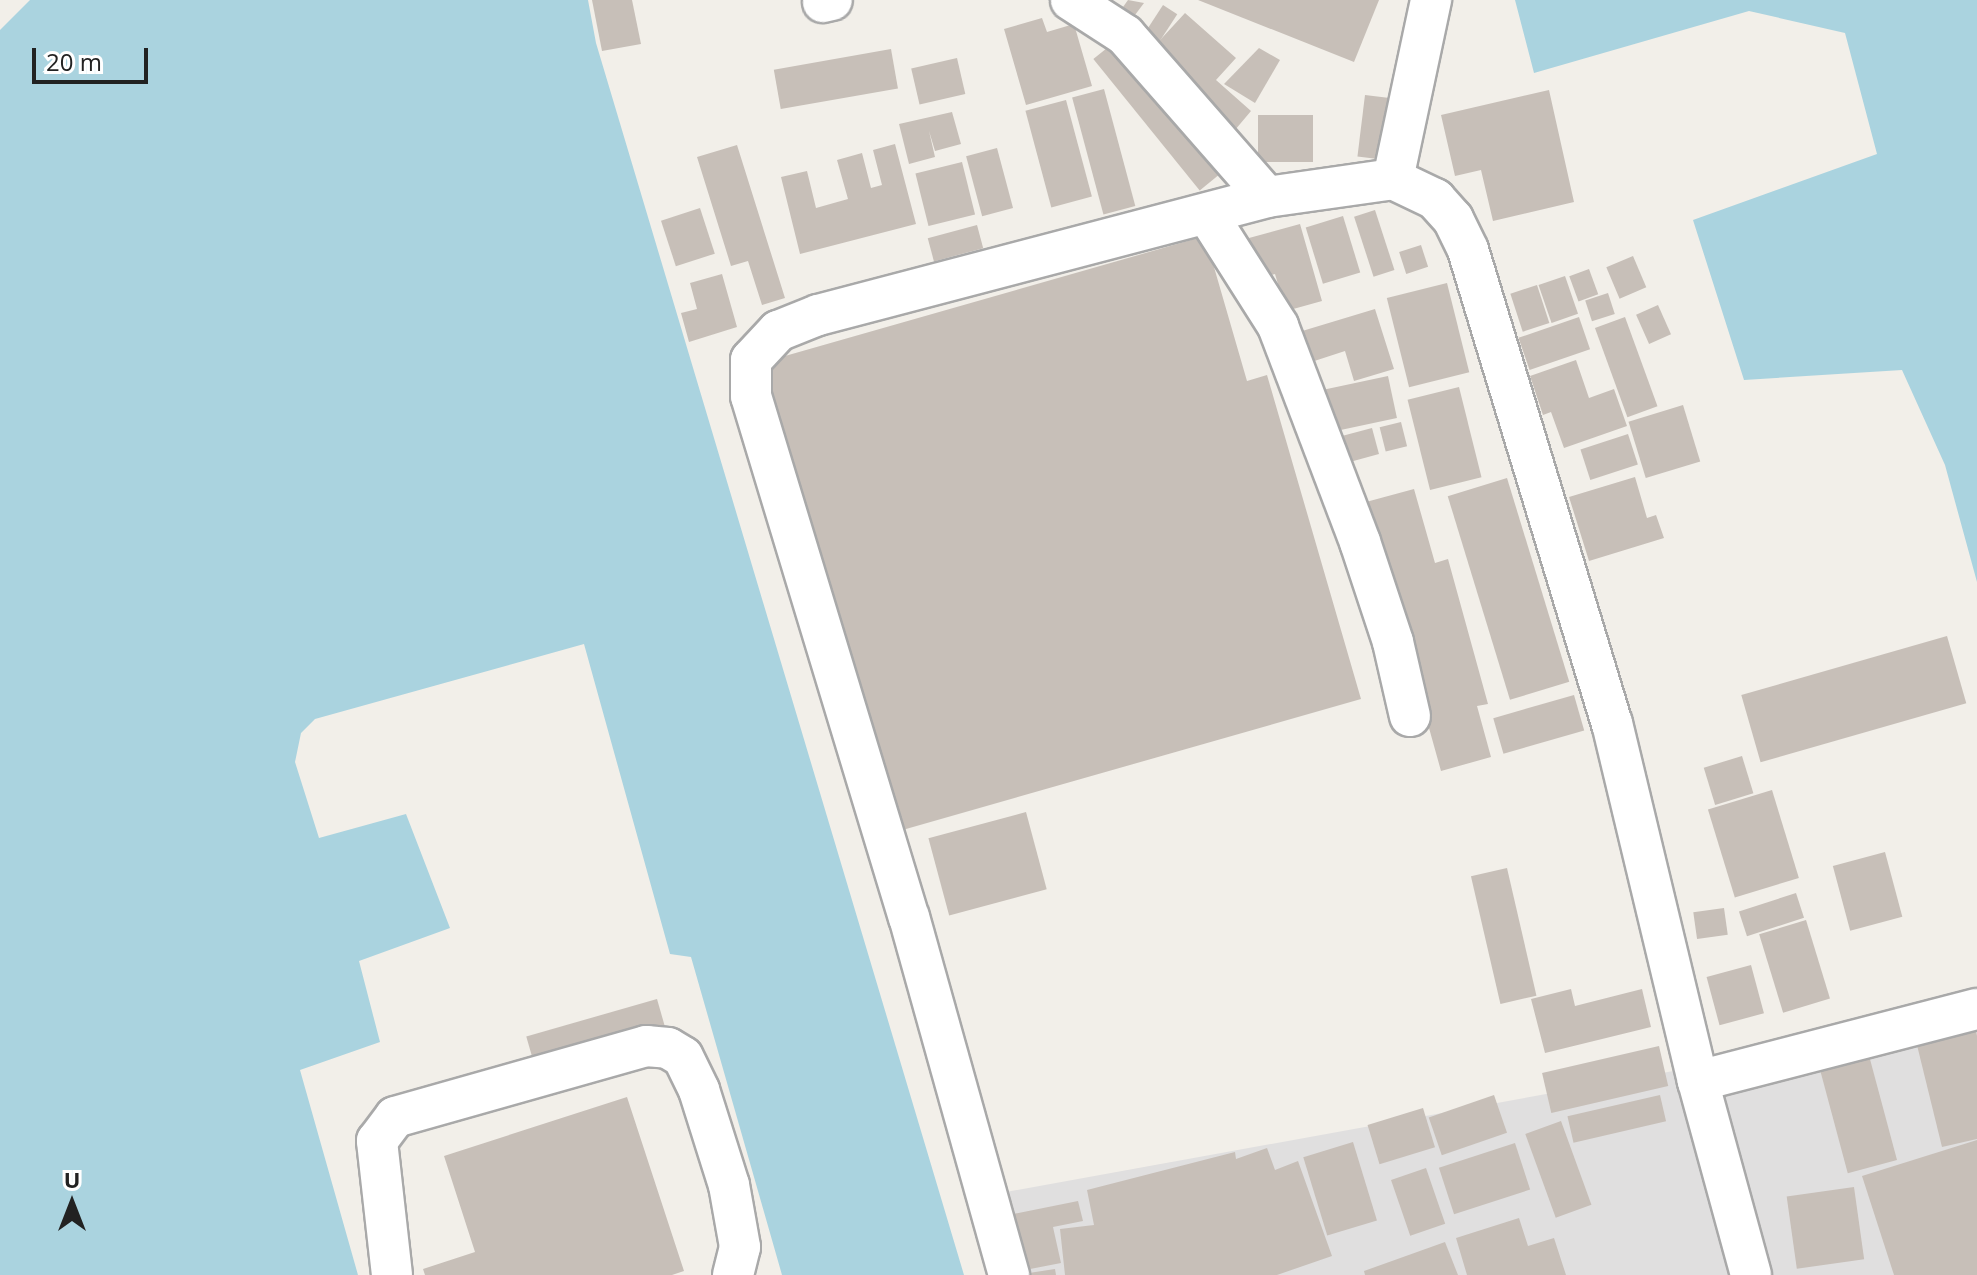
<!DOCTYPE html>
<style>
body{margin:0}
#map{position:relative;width:1977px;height:1275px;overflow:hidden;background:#f2efe9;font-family:"Open Sans",sans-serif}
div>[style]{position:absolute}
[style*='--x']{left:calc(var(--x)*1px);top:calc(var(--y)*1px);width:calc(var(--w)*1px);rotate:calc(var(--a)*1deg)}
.residential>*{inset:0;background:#e0dfdf}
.water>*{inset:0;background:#aad3df}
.building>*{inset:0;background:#c7bfb8;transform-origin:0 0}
.roads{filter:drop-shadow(2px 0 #a9a9a9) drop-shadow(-2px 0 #a9a9a9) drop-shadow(0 2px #a9a9a9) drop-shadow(0 -2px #a9a9a9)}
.minor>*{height:40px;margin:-20px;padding:0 20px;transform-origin:20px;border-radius:20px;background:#fff}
span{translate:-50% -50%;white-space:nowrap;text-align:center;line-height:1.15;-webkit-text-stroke:8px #fff;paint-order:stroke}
.north{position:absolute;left:32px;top:1163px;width:80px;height:80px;-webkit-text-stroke:6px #fff;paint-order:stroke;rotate:0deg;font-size:22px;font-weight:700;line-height:32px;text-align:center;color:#222}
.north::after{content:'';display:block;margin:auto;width:28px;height:36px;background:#222;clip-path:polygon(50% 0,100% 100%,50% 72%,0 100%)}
.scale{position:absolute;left:32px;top:48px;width:116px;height:36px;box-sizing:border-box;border:4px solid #222;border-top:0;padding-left:10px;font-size:24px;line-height:28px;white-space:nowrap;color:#222;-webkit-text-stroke:6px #fff;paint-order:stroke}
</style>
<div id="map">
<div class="residential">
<div style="clip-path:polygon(1977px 1016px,1977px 1275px,1027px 1275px,1006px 1192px)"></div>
</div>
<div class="water">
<div style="clip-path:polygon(30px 0,588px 0,596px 43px,964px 1275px,782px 1275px,691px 957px,670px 954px,584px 644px,315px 719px,301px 733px,295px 762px,319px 838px,406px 814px,450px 928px,359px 961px,380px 1042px,300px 1070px,358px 1275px,0 1275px,0 30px)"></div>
<div style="clip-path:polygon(1515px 0,1977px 0,1977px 582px,1945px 465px,1902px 370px,1744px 380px,1693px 220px,1877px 154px,1845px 33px,1749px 11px,1534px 73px)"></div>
</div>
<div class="building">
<div style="clip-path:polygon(592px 0,632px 0,641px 44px,602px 51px)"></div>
<div style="clip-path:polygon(1128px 0,1144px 3px,1129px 23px,1118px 14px)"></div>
<div style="clip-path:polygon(1198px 0,1379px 0,1354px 62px)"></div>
<div style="left:1163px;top:5px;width:17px;height:40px;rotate:33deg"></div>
<div style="clip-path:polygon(1185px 13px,1236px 58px,1216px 80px,1251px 111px,1235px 130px,1149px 52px)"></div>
<div style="clip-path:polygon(1042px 18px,1047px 32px,1074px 24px,1092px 86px,1026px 105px,1004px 29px)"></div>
<div style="left:1112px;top:44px;width:169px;height:24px;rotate:51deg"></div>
<div style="clip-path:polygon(1259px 48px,1280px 60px,1255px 103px,1224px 84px)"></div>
<div style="left:891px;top:49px;width:40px;height:119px;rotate:80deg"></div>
<div style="left:957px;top:58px;width:37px;height:47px;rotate:77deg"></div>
<div style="left:1104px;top:89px;width:121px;height:33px;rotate:75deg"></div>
<div style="clip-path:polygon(1549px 90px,1574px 202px,1493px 221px,1481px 170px,1455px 176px,1441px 115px)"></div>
<div style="left:1365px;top:95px;width:33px;height:62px;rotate:7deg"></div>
<div style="left:1066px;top:100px;width:100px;height:42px;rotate:75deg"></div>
<div style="clip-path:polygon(952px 112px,961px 144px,935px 151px,929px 131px,935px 157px,909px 164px,899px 124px)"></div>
<div style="left:1258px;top:115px;width:55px;height:47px"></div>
<div style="clip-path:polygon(895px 144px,916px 224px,800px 254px,781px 177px,807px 171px,816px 208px,848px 199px,837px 160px,862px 153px,871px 188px,882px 185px,873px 150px)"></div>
<div style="clip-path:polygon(737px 145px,785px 298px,762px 305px,748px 261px,731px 266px,697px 157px)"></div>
<div style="left:997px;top:148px;width:62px;height:32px;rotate:75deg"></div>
<div style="left:962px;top:162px;width:54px;height:48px;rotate:76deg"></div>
<div style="left:700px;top:208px;width:48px;height:41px;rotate:72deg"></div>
<div style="left:1375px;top:210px;width:63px;height:22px;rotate:72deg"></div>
<div style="left:1343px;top:216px;width:59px;height:39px;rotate:73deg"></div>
<div style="clip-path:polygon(1300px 224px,1322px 301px,1286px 311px,1275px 274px,1260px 278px,1249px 238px)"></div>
<div style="left:977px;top:225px;width:24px;height:51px;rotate:75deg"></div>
<div style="clip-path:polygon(1205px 236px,1247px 381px,1267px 375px,1361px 699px,899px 831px,764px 362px)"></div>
<div style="left:1421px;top:245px;width:23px;height:23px;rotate:72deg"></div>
<div style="left:1633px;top:256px;width:34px;height:29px;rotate:67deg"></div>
<div style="left:1589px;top:269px;width:27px;height:21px;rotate:70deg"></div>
<div style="clip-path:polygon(722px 274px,737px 327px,689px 342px,681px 313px,697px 309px,690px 283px)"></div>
<div style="left:1565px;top:276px;width:40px;height:28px;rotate:71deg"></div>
<div style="left:1447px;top:283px;width:92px;height:62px;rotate:76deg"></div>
<div style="left:1537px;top:285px;width:40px;height:28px;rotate:72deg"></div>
<div style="left:1608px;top:293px;width:22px;height:24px;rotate:72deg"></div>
<div style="left:1658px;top:305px;width:32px;height:24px;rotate:66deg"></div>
<div style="clip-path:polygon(1375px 309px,1394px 369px,1354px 381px,1345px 351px,1299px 366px,1289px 335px)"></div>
<div style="left:1579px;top:317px;width:34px;height:64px;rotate:71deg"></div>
<div style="left:1625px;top:317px;width:95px;height:32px;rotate:70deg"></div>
<div style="clip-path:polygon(1576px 360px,1589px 398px,1614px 389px,1627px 426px,1564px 448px,1551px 412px,1543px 415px,1530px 376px)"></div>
<div style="left:1388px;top:376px;width:43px;height:66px;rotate:78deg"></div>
<div style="left:1459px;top:387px;width:93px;height:53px;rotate:76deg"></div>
<div style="left:1683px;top:405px;width:59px;height:57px;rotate:73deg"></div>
<div style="left:1401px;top:422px;width:25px;height:22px;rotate:76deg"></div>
<div style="left:1372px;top:428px;width:27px;height:35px;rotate:75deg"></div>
<div style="left:1628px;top:434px;width:32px;height:50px;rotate:72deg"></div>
<div style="clip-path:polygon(1635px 477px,1647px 518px,1656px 515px,1664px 538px,1589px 561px,1569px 497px)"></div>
<div style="left:1507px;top:478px;width:213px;height:62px;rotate:73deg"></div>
<div style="clip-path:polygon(1414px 489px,1435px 563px,1448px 559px,1488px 704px,1477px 706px,1491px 757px,1441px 771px,1366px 502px)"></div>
<div style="left:1947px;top:636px;width:70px;height:214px;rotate:74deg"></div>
<div style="left:1574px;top:695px;width:37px;height:84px;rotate:74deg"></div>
<div style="left:1742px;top:756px;width:39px;height:40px;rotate:73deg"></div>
<div style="left:1772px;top:790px;width:92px;height:67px;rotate:73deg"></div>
<div style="left:1026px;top:812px;width:80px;height:101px;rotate:75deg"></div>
<div style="left:1885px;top:852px;width:67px;height:54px;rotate:75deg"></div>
<div style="left:1507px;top:868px;width:131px;height:37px;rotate:77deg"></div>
<div style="left:1796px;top:893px;width:26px;height:60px;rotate:72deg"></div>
<div style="left:1724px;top:908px;width:27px;height:31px;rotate:82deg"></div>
<div style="left:1806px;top:920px;width:82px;height:49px;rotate:73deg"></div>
<div style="left:1751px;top:965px;width:50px;height:46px;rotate:75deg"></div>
<div style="clip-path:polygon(1571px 989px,1575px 1006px,1642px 989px,1651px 1027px,1545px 1053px,1531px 999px)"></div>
<div style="left:657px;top:999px;width:29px;height:136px;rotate:74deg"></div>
<div style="clip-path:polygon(1974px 1022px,1977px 1036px,1977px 1139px,1942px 1147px,1915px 1037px)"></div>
<div style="left:1659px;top:1046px;width:41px;height:120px;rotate:77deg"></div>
<div style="left:1867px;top:1048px;width:116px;height:51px;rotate:75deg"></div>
<div style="left:1494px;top:1095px;width:40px;height:69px;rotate:71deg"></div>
<div style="left:1660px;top:1095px;width:27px;height:95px;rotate:77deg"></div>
<div style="clip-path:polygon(627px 1097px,684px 1271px,672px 1275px,425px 1275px,423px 1269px,475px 1252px,444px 1156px)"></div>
<div style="left:1423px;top:1108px;width:41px;height:58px;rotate:73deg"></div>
<div style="left:1561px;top:1121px;width:89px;height:38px;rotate:70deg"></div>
<div style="clip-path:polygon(1977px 1140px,1977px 1275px,1894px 1275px,1862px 1176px)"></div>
<div style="left:1353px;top:1142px;width:82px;height:52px;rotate:73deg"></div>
<div style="left:1515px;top:1143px;width:49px;height:80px;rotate:72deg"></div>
<div style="clip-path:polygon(1267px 1148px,1275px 1170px,1298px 1161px,1332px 1256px,1277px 1275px,1065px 1275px,1060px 1229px,1094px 1225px,1087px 1190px,1235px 1152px,1236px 1159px)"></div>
<div style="left:1426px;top:1168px;width:59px;height:37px;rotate:71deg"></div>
<div style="left:1854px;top:1187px;width:73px;height:68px;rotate:82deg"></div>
<div style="clip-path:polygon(1078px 1201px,1083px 1221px,1053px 1227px,1061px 1263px,1025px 1270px,1013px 1214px)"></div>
<div style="clip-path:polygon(1519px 1218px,1528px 1246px,1554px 1238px,1566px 1275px,1467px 1275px,1456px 1238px)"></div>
<div style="clip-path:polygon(1445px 1242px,1458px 1275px,1365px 1275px,1364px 1271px)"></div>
<div style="clip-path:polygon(1055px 1269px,1056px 1275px,1029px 1275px,1029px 1273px)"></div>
</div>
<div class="roads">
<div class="minor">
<div style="--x:1071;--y:0;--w:64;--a:32.9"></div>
<div style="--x:1125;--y:35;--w:215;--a:48.8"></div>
<div style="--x:823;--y:2;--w:9;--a:-13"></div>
<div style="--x:1393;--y:179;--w:183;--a:-78"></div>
<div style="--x:1207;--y:214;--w:133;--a:57.6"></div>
<div style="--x:1278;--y:326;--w:231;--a:69.2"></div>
<div style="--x:1360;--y:542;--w:105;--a:71.7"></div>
<div style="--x:1393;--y:642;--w:76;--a:77.1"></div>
<div style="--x:1698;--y:1081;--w:288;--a:-14.5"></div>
<div style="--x:392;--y:1275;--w:135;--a:-96.4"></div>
<div style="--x:377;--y:1141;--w:30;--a:-53"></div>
<div style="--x:395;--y:1117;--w:261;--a:-15.8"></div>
<div style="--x:646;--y:1046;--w:22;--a:5"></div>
<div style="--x:668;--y:1048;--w:17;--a:31"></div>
<div style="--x:683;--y:1057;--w:37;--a:64"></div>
<div style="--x:699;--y:1090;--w:100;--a:72.5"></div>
<div style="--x:729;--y:1185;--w:63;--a:79.9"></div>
<div style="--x:740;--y:1247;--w:29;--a:104"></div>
<div style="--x:1009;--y:1275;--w:371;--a:-105.6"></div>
<div style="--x:909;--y:918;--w:545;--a:-106.84"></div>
<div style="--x:751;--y:396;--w:36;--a:-90"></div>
<div style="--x:751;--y:360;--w:40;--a:-47"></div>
<div style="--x:778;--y:331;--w:43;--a:-21.8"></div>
<div style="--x:818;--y:315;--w:464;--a:-14.7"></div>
<div style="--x:1267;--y:197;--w:127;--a:-8.1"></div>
<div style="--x:1393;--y:179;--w:47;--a:25.5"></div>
<div style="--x:1435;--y:199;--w:27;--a:48"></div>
<div style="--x:1453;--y:219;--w:34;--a:64"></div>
<div style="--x:1468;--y:250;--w:494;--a:73.1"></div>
<div style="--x:1612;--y:723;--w:368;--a:76.5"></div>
<div style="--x:1698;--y:1081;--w:201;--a:74.7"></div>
</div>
</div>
<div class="north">U</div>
<div class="scale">20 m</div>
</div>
